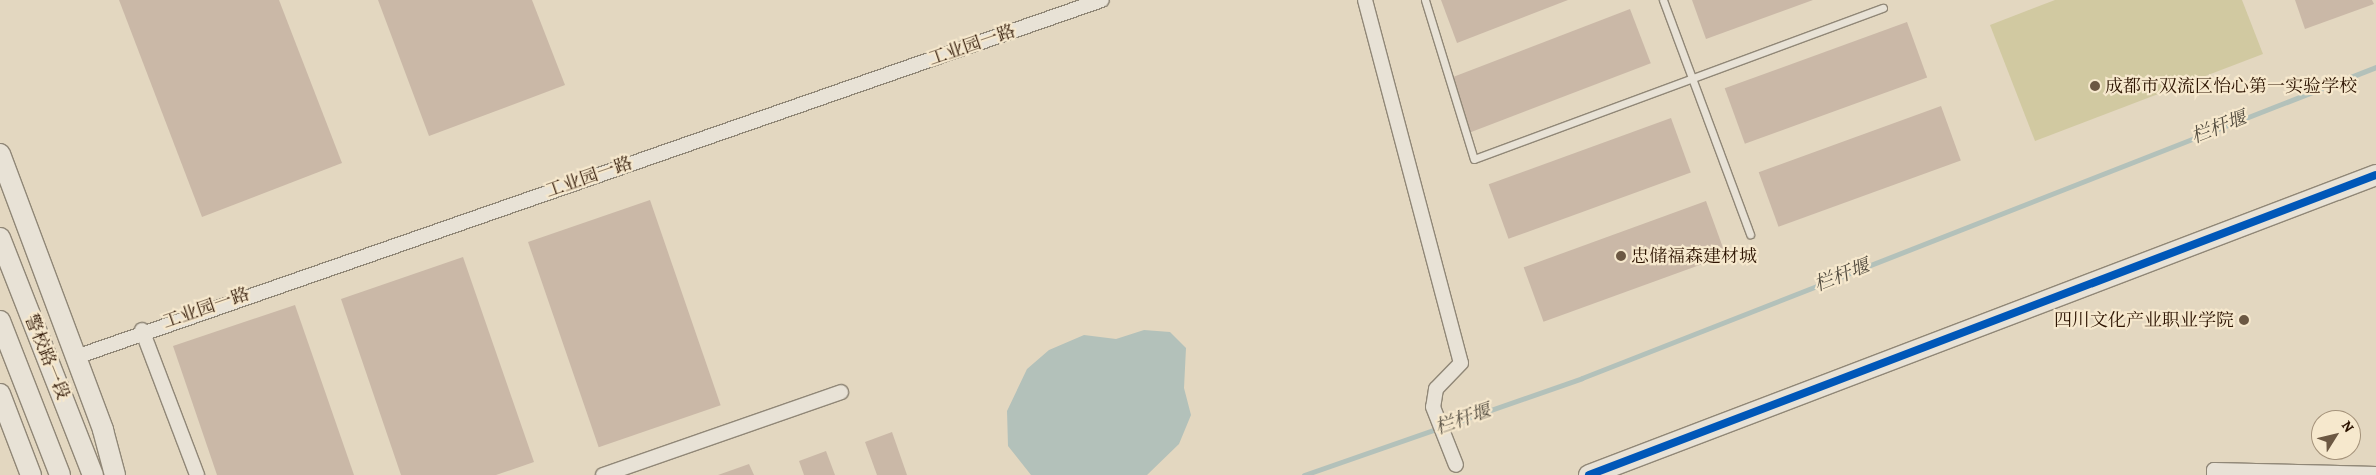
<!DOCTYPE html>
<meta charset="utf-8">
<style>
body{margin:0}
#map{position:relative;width:2376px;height:475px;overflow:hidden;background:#e3d7c0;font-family:Alegreya,"Noto Serif SC",serif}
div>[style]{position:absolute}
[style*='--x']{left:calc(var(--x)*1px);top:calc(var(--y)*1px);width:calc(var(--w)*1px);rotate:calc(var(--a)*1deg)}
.green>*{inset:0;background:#d1c9a1}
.water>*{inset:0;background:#b3c1ba}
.stream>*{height:5px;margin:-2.5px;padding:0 2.5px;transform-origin:2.5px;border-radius:2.5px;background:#b3c1ba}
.building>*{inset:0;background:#cab8a7;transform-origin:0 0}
.roads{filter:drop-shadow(1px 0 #908777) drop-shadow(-1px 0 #908777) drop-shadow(0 1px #908777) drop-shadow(0 -1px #908777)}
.lane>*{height:7px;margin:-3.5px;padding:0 3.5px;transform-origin:3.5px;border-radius:3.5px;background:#e8e2d6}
.street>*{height:14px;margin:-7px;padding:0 7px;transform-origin:7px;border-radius:7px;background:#e8e2d6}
.secondary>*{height:20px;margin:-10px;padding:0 10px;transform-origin:10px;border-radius:10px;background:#e8e2d6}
.cycleway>*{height:8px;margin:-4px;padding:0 4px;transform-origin:4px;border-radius:4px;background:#0057b8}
.dots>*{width:14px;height:14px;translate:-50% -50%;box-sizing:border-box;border:2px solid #f6e8cd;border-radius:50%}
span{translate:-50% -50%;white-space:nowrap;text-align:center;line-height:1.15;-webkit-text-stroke:4.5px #f6e8cd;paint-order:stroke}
.street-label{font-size:18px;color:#2c1300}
.poi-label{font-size:18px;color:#2c1300}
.left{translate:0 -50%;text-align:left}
.right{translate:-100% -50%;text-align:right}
.water-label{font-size:19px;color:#544d40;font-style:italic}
.north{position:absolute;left:2311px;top:410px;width:50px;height:50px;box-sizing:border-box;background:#f6e8cd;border:1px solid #a5937b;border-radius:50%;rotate:54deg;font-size:14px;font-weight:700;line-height:20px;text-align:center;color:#2c1300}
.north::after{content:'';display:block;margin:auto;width:18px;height:22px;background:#6c5843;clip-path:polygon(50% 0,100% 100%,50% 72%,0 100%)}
</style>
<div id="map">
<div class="green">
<div style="clip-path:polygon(2055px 0,2242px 0,2263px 54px,2035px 141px,1990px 25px)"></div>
</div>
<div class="water">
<div style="clip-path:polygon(1144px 330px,1170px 332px,1186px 348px,1184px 388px,1191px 415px,1179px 444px,1147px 475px,1031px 475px,1008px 446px,1007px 411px,1027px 369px,1049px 350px,1084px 335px,1116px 339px)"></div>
</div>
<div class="stream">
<div style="--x:1304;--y:475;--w:294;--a:-19.2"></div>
<div style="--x:1582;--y:378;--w:853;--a:-21.39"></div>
</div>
<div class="building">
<div style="clip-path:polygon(119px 0,279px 0,342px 163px,202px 217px)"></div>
<div style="clip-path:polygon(378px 0,532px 0,565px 85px,429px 136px)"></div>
<div style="clip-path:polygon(1441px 0,1568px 0,1457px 43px)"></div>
<div style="clip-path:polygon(1692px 0,1813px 0,1706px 39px)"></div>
<div style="clip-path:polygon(2295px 0,2372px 0,2374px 4px,2305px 29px)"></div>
<div style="left:1630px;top:9px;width:58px;height:193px;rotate:69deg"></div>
<div style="left:1907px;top:22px;width:59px;height:194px;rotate:70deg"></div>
<div style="left:1941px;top:106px;width:58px;height:194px;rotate:70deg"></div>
<div style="left:1671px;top:118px;width:58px;height:194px;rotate:70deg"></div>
<div style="left:650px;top:200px;width:217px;height:129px;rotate:71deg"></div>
<div style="left:1706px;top:201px;width:58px;height:194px;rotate:70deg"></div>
<div style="clip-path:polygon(463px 257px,534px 462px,496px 475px,401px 475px,341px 299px)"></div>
<div style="clip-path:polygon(295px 305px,354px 475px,217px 475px,173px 346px)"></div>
<div style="clip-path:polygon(892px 432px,907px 475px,877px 475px,865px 442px)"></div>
<div style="clip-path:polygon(826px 451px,835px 475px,804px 475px,799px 461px)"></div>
<div style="clip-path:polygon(749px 464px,754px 475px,718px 475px)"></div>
</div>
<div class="roads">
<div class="lane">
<div style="--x:1425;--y:0;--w:166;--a:72.9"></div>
<div style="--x:1474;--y:159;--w:436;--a:-20.3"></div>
<div style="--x:1663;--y:0;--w:250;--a:69.6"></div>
</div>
<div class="street">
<div style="--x:1365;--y:0;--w:375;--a:75.2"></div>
<div style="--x:1461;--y:363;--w:36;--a:134"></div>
<div style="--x:1436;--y:389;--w:18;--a:99"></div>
<div style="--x:1433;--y:407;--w:62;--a:68.4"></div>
<div style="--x:142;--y:330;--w:155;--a:69.2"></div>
<div style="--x:76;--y:357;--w:1086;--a:-19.19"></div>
<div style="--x:603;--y:475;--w:252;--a:-19.2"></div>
<div style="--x:2214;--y:475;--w:5;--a:-90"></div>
<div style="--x:2214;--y:470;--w:162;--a:1.4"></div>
</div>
<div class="secondary">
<div style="--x:0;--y:154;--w:295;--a:69.5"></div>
<div style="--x:103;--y:430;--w:47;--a:75.1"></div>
<div style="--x:0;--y:238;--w:255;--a:68.6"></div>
<div style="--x:0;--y:321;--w:165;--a:68.7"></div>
<div style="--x:0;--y:394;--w:87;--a:69.1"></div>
<div style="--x:1589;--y:475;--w:842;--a:-20.87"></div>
</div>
</div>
<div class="cycleway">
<div style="--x:1589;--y:475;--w:842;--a:-20.87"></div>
</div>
<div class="dots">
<div style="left:2095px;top:86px;background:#6c5843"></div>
<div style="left:1621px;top:256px;background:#6c5843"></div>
<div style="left:2244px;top:320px;background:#6c5843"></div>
</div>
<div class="street-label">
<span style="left:972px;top:45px;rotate:-19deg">工业园一路</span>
<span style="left:589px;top:177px;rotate:-19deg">工业园一路</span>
<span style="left:206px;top:308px;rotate:-19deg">工业园一路</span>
<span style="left:47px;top:357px;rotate:68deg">警校路一段</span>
</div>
<div class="poi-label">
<span class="left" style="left:2105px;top:86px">成都市双流区怡心第一实验学校</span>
<span class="left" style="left:1631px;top:256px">忠储福森建材城</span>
<span class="right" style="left:2234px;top:320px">四川文化产业职业学院</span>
</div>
<div class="water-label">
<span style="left:2219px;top:128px;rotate:-21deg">栏杆堰</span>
<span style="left:1842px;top:276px;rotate:-21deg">栏杆堰</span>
<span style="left:1463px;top:420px;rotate:-19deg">栏杆堰</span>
</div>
<div class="north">N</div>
</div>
